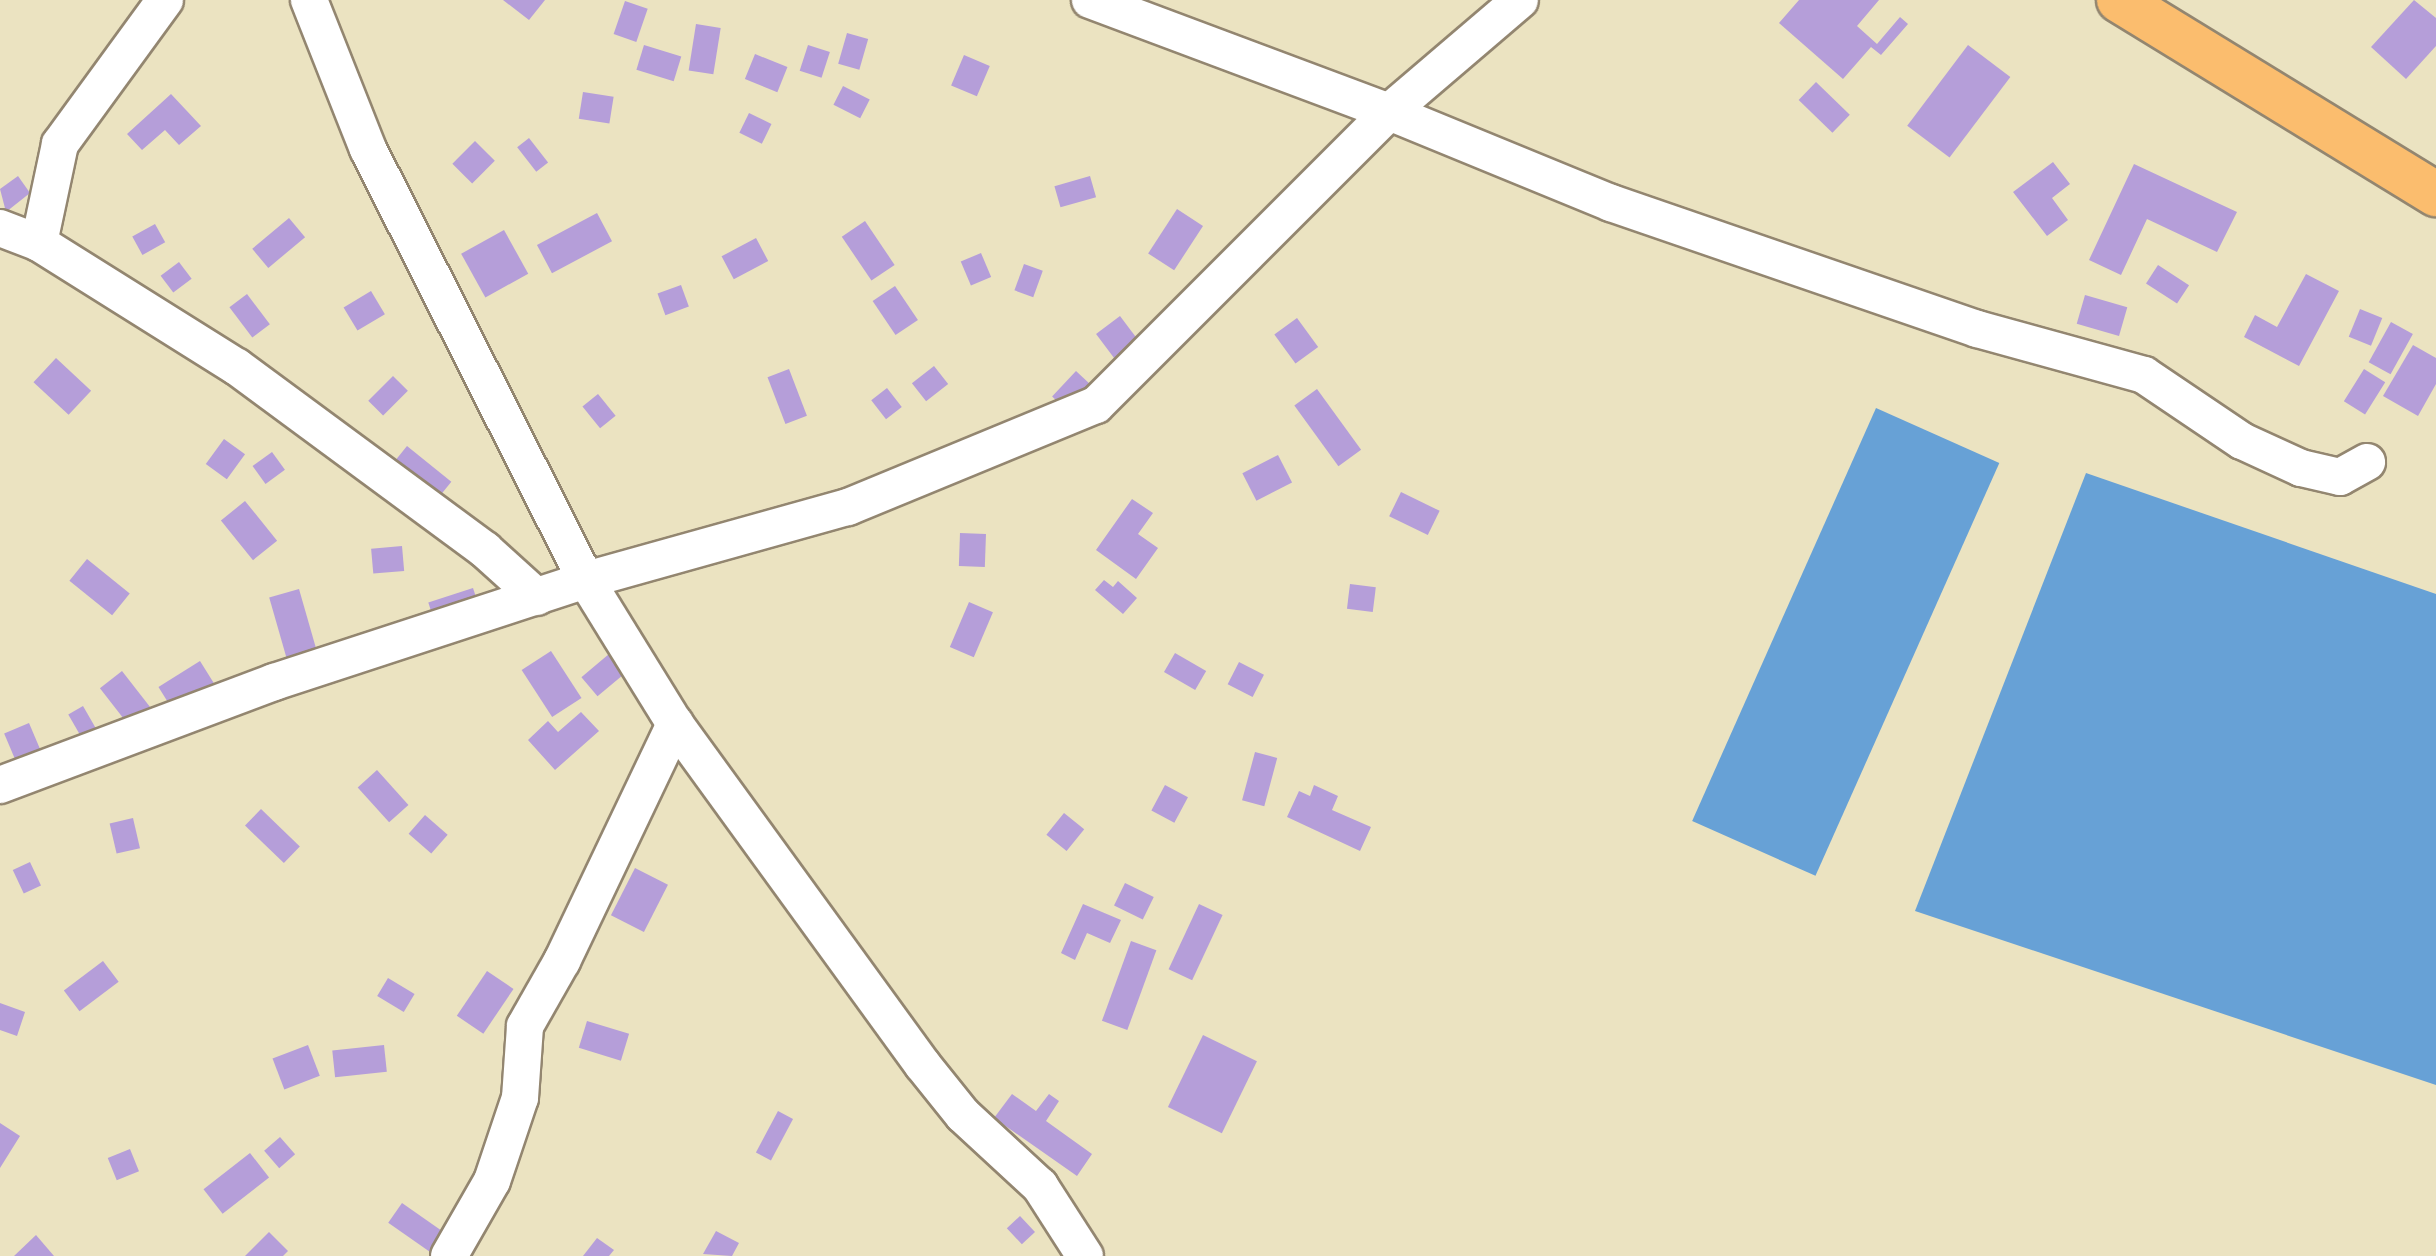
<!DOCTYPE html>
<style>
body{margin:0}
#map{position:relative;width:2436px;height:1256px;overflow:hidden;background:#ebe3c1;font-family:"Shantell Sans",sans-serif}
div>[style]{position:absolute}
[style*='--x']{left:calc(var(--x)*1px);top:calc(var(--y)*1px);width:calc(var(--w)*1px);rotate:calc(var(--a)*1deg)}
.water>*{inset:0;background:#67a1d6;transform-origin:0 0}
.building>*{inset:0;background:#b59ed9;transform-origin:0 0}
.roads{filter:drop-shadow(2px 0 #938670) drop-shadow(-2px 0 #938670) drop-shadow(0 2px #938670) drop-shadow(0 -2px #938670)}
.minor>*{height:36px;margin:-18px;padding:0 18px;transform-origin:18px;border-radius:18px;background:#fff}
.primary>*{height:44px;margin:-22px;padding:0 22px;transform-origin:22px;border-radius:22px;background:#fbbd6e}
span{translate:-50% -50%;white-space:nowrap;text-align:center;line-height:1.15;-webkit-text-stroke:6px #fcf5e5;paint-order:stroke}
</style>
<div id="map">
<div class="water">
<div style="left:1876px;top:408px;width:135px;height:452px;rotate:24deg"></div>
<div style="clip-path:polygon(2086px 473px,2436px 594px,2436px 1085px,1915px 911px)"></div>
</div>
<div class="building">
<div style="clip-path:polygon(503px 0,545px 0,529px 20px)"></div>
<div style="clip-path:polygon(1799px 0,1879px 0,1857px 26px,1877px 44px,1900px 17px,1908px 24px,1881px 55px,1871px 47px,1843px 79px,1779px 23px)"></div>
<div style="clip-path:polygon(2414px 0,2436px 18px,2436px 46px,2406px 79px,2371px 47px)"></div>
<div style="left:625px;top:1px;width:24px;height:35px;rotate:19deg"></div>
<div style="left:696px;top:24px;width:25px;height:47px;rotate:9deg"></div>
<div style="left:847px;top:33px;width:22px;height:32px;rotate:16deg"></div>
<div style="left:644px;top:45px;width:39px;height:26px;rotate:17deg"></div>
<div style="left:808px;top:45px;width:23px;height:27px;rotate:18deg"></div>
<div style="left:1968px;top:45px;width:53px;height:101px;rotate:37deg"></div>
<div style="left:755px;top:54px;width:35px;height:27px;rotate:22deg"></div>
<div style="left:964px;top:55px;width:28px;height:33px;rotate:23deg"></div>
<div style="left:1816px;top:82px;width:47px;height:25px;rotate:44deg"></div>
<div style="left:843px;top:86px;width:30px;height:21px;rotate:27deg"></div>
<div style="left:583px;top:92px;width:31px;height:27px;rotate:9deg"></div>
<div style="clip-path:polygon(171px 94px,201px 126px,179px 145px,165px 130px,142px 150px,127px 134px)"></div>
<div style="left:749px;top:113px;width:25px;height:22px;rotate:26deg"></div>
<div style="left:529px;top:138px;width:31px;height:15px;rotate:52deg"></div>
<div style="left:475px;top:141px;width:28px;height:32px;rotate:45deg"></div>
<div style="clip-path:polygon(2053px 162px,2070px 184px,2052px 198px,2068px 220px,2047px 236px,2013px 192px)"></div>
<div style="clip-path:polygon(2134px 164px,2237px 212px,2217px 252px,2147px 219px,2121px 275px,2089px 260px)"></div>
<div style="clip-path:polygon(18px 176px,30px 193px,6px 212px,0 189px)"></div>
<div style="left:1090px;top:176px;width:22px;height:37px;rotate:74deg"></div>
<div style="left:1177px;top:209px;width:31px;height:53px;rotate:33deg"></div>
<div style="left:597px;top:213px;width:32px;height:68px;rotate:62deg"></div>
<div style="left:289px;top:218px;width:25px;height:48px;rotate:50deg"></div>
<div style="left:865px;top:221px;width:53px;height:28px;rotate:56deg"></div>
<div style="left:155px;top:224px;width:21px;height:26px;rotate:61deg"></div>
<div style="left:504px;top:230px;width:50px;height:49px;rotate:61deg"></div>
<div style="left:756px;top:238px;width:26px;height:39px;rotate:62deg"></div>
<div style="left:981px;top:253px;width:26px;height:22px;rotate:67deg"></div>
<div style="left:179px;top:262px;width:21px;height:23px;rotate:53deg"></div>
<div style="left:1024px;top:264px;width:20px;height:28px;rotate:20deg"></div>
<div style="left:2158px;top:265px;width:37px;height:22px;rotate:33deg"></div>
<div style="clip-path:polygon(2306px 274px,2339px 291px,2299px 366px,2244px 337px,2255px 315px,2277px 327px)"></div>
<div style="left:681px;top:285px;width:23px;height:25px;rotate:70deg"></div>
<div style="left:895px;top:286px;width:41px;height:27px;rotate:56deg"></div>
<div style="left:371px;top:291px;width:27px;height:32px;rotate:59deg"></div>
<div style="left:247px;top:294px;width:38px;height:22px;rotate:53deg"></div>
<div style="left:2085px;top:295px;width:44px;height:30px;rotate:16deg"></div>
<div style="left:2360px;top:309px;width:24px;height:30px;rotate:22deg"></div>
<div style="left:1120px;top:316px;width:30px;height:30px;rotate:53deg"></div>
<div style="left:1297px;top:318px;width:36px;height:28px;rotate:54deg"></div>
<div style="left:2391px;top:322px;width:25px;height:46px;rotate:29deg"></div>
<div style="clip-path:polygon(2413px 345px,2436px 358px,2436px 384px,2418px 416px,2383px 396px)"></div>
<div style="left:56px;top:358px;width:48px;height:33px;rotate:43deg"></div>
<div style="left:934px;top:366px;width:23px;height:28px;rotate:52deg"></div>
<div style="left:789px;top:369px;width:50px;height:23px;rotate:69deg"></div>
<div style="left:2364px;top:369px;width:25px;height:38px;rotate:32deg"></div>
<div style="left:1076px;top:371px;width:23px;height:35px;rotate:43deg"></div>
<div style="left:393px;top:376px;width:21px;height:35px;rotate:45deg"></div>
<div style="left:887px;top:388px;width:24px;height:20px;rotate:52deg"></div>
<div style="left:1317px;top:389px;width:75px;height:28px;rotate:54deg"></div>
<div style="left:598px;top:394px;width:28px;height:20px;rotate:51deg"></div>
<div style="left:224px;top:439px;width:26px;height:31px;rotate:36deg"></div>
<div style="left:407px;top:446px;width:57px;height:25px;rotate:39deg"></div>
<div style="left:272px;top:452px;width:22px;height:24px;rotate:54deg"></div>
<div style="left:1278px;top:455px;width:31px;height:40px;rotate:63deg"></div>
<div style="left:1401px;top:492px;width:43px;height:27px;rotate:26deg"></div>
<div style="clip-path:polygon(1132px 499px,1153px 513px,1138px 534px,1158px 548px,1136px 579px,1096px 550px)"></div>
<div style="left:245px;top:501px;width:51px;height:31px;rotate:51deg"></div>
<div style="left:960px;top:533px;width:26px;height:33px;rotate:2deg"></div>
<div style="left:402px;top:546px;width:25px;height:31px;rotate:85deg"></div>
<div style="left:87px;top:559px;width:55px;height:28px;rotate:39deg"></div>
<div style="clip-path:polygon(1104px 580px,1113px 587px,1118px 581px,1137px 598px,1123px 614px,1095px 590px)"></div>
<div style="left:1350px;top:584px;width:26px;height:25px;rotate:7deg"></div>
<div style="left:473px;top:588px;width:23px;height:47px;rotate:72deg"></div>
<div style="left:299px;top:589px;width:64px;height:31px;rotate:74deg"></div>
<div style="left:969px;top:602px;width:26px;height:49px;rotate:23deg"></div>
<div style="left:551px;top:651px;width:56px;height:35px;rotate:57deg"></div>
<div style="left:1175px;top:653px;width:36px;height:22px;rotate:30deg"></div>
<div style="left:609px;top:654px;width:25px;height:36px;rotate:50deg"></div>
<div style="left:200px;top:661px;width:31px;height:49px;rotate:58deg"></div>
<div style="left:1239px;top:662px;width:28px;height:25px;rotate:27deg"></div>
<div style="left:122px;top:671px;width:50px;height:28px;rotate:52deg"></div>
<div style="left:83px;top:706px;width:36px;height:17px;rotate:60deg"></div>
<div style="clip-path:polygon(581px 712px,599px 731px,555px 770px,528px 740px,548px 721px,558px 732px)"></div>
<div style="left:29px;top:723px;width:44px;height:27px;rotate:67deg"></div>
<div style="left:1255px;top:752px;width:23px;height:50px;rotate:15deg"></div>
<div style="left:377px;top:770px;width:47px;height:26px;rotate:48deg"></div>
<div style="left:1165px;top:785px;width:26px;height:29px;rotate:28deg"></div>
<div style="clip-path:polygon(1314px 785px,1338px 796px,1332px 810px,1371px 827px,1360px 851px,1287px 817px,1299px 791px,1310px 796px)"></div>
<div style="left:261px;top:809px;width:54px;height:23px;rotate:44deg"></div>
<div style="left:1064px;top:813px;width:26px;height:28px;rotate:39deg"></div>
<div style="left:425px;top:815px;width:30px;height:25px;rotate:41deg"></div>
<div style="left:133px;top:818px;width:31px;height:24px;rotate:77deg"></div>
<div style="left:30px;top:862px;width:26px;height:19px;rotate:65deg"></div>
<div style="left:635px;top:868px;width:37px;height:53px;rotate:27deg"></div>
<div style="left:1125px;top:883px;width:32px;height:25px;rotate:26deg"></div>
<div style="clip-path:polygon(1083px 904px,1121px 920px,1110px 943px,1087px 933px,1075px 960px,1061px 953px)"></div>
<div style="left:1199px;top:904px;width:26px;height:72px;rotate:25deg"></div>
<div style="left:1131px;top:941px;width:27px;height:85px;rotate:20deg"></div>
<div style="left:103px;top:961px;width:26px;height:49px;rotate:53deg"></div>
<div style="left:487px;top:971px;width:32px;height:54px;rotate:34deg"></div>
<div style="left:388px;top:978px;width:31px;height:21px;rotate:31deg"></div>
<div style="clip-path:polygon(0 1003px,25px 1012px,17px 1036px,0 1030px)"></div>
<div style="left:587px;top:1021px;width:44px;height:28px;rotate:17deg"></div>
<div style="left:1203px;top:1035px;width:60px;height:80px;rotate:26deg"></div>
<div style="left:308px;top:1045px;width:33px;height:38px;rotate:69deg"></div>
<div style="left:384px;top:1045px;width:27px;height:52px;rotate:84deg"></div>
<div style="clip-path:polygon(1012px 1094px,1036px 1111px,1049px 1094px,1059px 1101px,1046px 1121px,1092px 1154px,1077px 1176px,994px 1118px)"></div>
<div style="left:778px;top:1111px;width:17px;height:47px;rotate:28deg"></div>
<div style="clip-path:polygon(0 1123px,20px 1136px,0 1168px)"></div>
<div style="left:280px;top:1137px;width:23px;height:21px;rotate:49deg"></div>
<div style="left:130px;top:1149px;width:24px;height:24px;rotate:68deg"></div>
<div style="left:250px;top:1153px;width:31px;height:59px;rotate:52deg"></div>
<div style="left:402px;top:1203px;width:55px;height:24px;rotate:35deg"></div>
<div style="left:1020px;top:1216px;width:22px;height:18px;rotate:47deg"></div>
<div style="clip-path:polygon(716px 1231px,739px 1243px,732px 1256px,703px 1254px)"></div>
<div style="clip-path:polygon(269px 1232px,288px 1251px,283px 1256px,245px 1256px)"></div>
<div style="clip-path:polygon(36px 1235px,54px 1256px,14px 1256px)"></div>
<div style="clip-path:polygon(597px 1238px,614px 1250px,609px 1256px,583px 1256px)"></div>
</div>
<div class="roads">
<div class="minor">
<div style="--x:309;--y:0;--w:160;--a:68.4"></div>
<div style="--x:368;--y:149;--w:483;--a:63.2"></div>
<div style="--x:586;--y:580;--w:169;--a:58.3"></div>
<div style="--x:675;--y:724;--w:420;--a:54"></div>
<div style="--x:922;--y:1064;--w:65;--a:51.2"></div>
<div style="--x:963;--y:1115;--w:105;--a:42.7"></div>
<div style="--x:1040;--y:1186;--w:83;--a:57.3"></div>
<div style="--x:1090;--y:0;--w:319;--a:20.5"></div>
<div style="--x:1389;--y:112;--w:240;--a:22.3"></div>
<div style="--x:1611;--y:203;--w:387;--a:19"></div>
<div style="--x:1977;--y:329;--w:173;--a:15.4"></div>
<div style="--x:2144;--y:375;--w:118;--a:34"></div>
<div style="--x:2242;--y:441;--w:65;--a:24.6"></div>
<div style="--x:2301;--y:468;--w:40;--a:13"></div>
<div style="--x:2340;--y:477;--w:31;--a:-29"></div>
<div style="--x:0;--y:228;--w:42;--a:21"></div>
<div style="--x:39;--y:243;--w:234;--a:32.1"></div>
<div style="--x:237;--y:367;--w:308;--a:36.4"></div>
<div style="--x:485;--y:550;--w:70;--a:42.1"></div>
<div style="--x:39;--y:243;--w:101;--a:-78"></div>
<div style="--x:60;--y:144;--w:178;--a:-53.9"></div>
<div style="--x:0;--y:785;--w:293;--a:-20.6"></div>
<div style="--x:274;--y:682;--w:328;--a:-18.1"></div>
<div style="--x:586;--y:580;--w:272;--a:-15.6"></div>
<div style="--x:848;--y:507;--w:268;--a:-22.4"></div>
<div style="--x:1096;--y:405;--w:414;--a:-45"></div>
<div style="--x:1389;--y:112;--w:172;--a:-40.5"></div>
<div style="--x:449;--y:1256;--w:86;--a:-60.2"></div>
<div style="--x:492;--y:1181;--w:88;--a:-71.4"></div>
<div style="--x:520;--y:1098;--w:72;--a:-86"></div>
<div style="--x:525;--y:1026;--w:75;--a:-60.4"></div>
<div style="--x:562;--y:961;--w:263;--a:-64.5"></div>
</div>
<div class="primary">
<div style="--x:2119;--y:0;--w:372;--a:31.5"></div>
</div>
</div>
</div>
